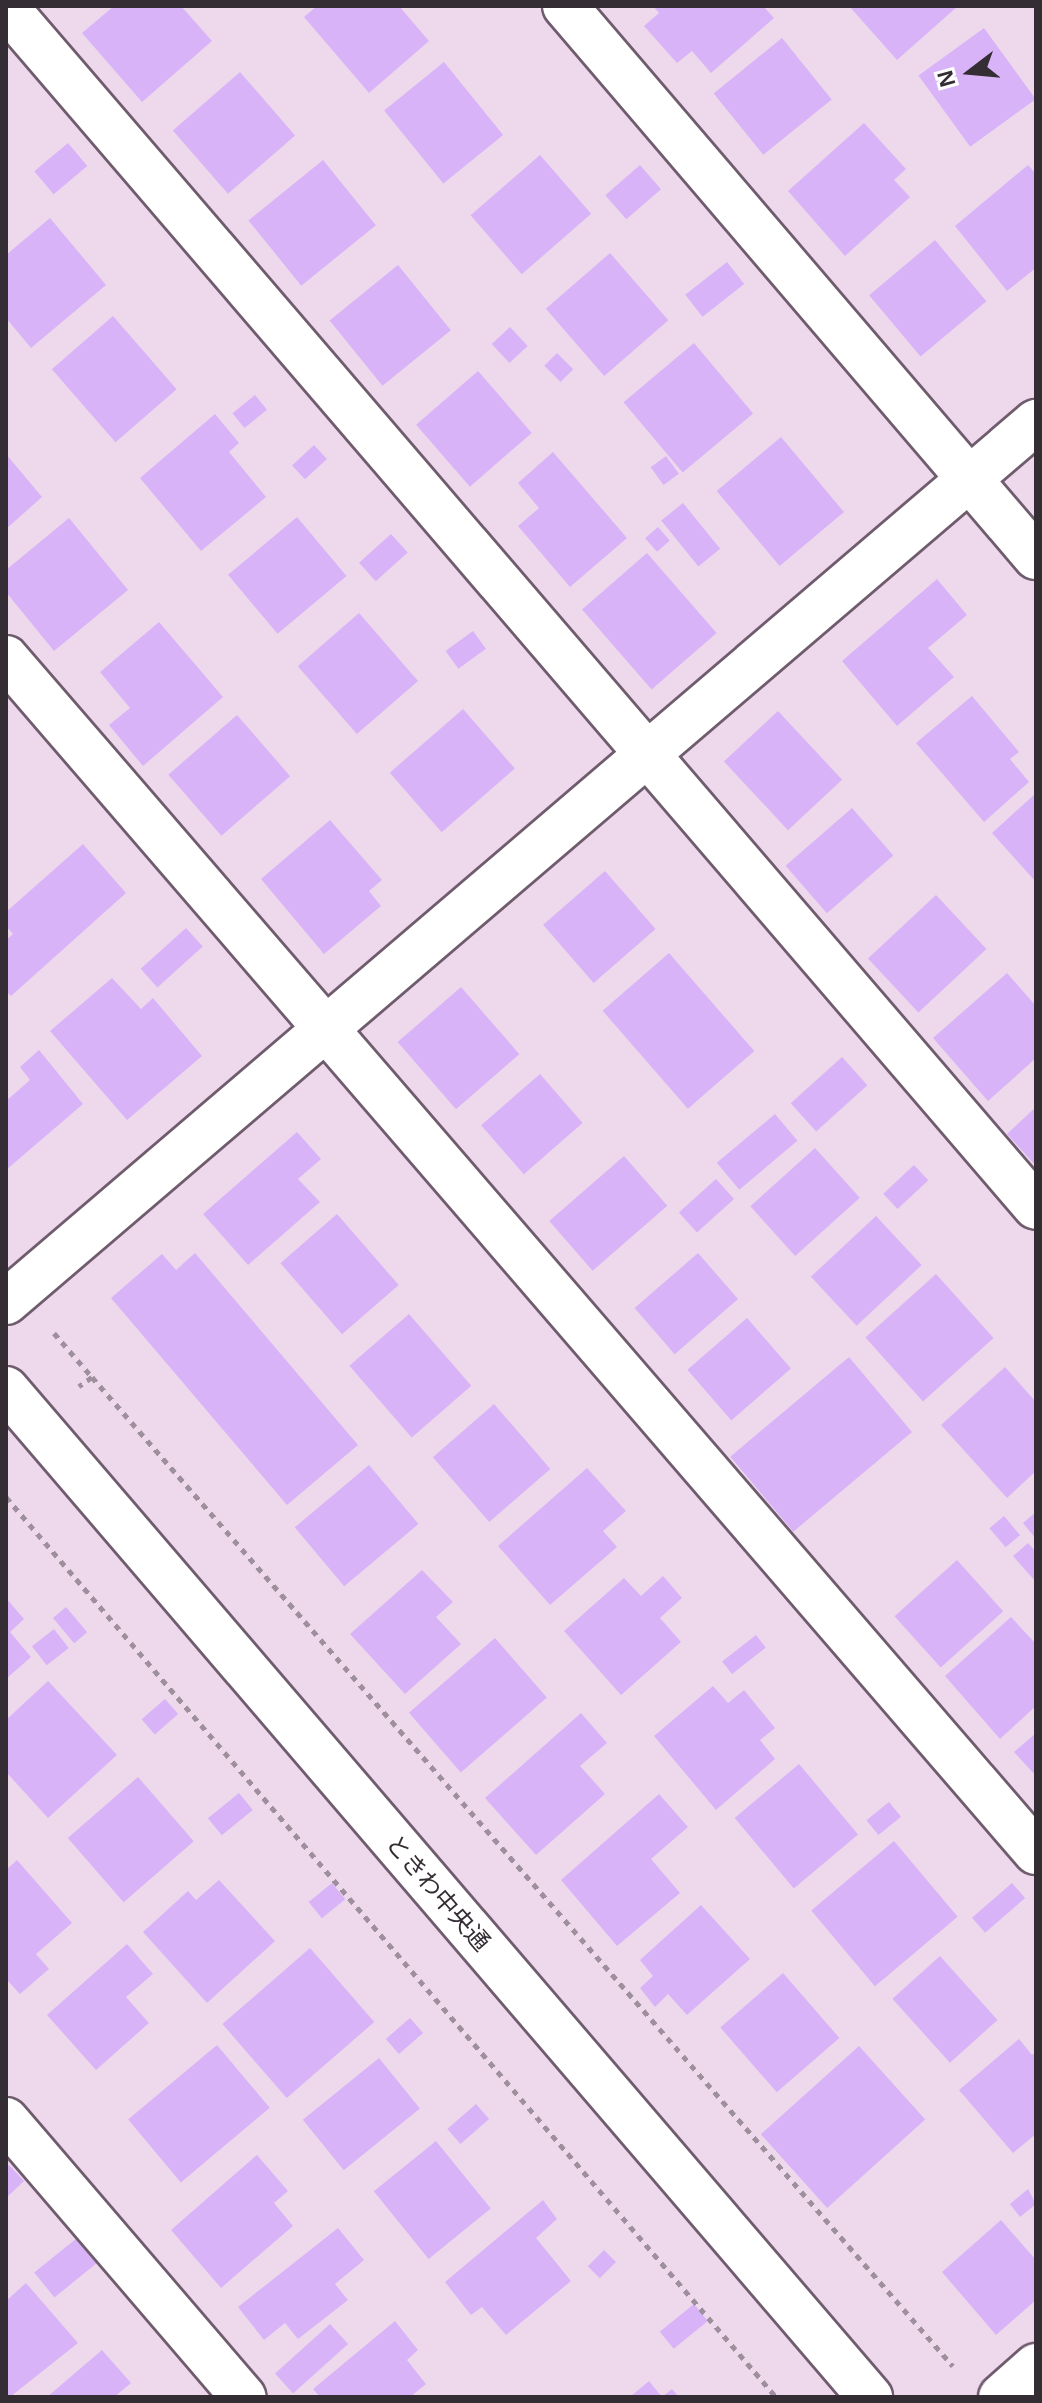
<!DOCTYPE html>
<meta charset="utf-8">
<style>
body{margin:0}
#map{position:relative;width:1042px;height:2403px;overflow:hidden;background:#eed9ec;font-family:Arial,"Noto Sans JP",sans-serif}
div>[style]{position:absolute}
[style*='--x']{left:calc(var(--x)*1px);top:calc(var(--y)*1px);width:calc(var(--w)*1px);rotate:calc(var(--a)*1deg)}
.building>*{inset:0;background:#d9b3f7;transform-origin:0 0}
.path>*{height:5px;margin-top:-2.5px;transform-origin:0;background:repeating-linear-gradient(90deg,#9e8f9d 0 6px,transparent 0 12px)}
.roads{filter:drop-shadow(2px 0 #6f5c6d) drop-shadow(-2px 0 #6f5c6d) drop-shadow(0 2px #6f5c6d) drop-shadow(0 -2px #6f5c6d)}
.street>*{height:44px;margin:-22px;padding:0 22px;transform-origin:22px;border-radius:22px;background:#fff}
.secondary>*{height:44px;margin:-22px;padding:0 22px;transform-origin:22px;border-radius:22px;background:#fff}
span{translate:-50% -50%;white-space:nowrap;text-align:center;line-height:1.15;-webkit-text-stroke:6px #fff;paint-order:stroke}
.street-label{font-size:24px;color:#352d34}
.frame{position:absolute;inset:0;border:8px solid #352d34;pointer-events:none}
.north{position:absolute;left:930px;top:32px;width:80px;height:80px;-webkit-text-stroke:6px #fff;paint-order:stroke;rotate:254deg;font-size:22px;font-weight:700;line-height:32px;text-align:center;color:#352d34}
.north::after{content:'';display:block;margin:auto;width:28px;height:36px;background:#352d34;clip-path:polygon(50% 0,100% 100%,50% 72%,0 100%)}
</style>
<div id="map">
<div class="building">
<div style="clip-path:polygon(114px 6px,181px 6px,212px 41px,142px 102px,82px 33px)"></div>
<div style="clip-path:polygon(317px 6px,399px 6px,429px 41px,369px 93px,304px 17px)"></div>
<div style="clip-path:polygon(653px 6px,763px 6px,774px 18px,711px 73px,692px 51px,677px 63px,644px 26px,659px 13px)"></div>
<div style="clip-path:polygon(849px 6px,958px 6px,897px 60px)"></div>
<div style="left:984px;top:28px;width:88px;height:81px;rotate:54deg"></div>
<div style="left:782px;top:38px;width:79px;height:88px;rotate:51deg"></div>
<div style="left:444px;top:62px;width:94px;height:77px;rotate:51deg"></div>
<div style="left:240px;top:72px;width:84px;height:89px;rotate:49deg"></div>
<div style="clip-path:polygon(864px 123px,906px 169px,894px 180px,910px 197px,845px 256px,788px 191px)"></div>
<div style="left:68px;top:143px;width:30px;height:44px;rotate:50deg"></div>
<div style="left:540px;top:155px;width:78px;height:92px;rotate:49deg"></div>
<div style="left:323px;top:160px;width:84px;height:96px;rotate:51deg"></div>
<div style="left:640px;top:165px;width:32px;height:46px;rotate:49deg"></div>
<div style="clip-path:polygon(1028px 165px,1036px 174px,1036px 268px,1007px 291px,955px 226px)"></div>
<div style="clip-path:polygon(50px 218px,106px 285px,31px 348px,6px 318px,6px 255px)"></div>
<div style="left:935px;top:240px;width:80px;height:86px;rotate:50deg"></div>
<div style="left:610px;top:253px;width:89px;height:85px;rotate:49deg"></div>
<div style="left:727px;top:262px;width:28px;height:53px;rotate:52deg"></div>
<div style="left:398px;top:265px;width:84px;height:88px;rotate:51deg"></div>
<div style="left:113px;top:316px;width:97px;height:81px;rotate:49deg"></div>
<div style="left:510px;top:327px;width:26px;height:25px;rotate:47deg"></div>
<div style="left:694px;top:343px;width:92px;height:92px;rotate:50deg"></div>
<div style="left:557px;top:353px;width:23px;height:18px;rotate:45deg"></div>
<div style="left:478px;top:371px;width:82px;height:82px;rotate:49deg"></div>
<div style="left:255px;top:395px;width:19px;height:29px;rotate:51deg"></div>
<div style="clip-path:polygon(215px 414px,239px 443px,229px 452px,266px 497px,201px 551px,140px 478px)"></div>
<div style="left:781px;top:437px;width:98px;height:84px;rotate:50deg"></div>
<div style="left:314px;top:445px;width:19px;height:30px;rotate:47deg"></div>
<div style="clip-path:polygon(553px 452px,627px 538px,570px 587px,518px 526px,539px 508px,518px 483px)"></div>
<div style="clip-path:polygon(6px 454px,42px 497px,6px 529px)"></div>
<div style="left:666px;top:456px;width:22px;height:19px;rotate:54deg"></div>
<div style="left:683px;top:503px;width:59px;height:28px;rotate:51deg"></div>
<div style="left:297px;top:517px;width:77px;height:90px;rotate:50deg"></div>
<div style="clip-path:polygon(69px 518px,128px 590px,54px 651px,6px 592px,6px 570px)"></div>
<div style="left:658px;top:527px;width:18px;height:17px;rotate:49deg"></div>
<div style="left:391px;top:534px;width:25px;height:43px;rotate:48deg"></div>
<div style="left:647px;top:553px;width:106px;height:86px;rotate:49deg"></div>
<div style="clip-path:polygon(937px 579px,967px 615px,928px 648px,954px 677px,897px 726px,842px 661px)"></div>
<div style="left:359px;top:613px;width:90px;height:81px;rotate:49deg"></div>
<div style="clip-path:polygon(159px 622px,223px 697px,143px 766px,109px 725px,130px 708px,100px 672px)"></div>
<div style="left:473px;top:631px;width:22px;height:34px;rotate:54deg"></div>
<div style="clip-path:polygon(972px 696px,1019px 752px,1010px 759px,1029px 782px,984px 822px,916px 743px)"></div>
<div style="left:463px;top:709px;width:79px;height:97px;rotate:49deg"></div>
<div style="left:778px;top:711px;width:94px;height:74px;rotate:47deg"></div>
<div style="left:237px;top:715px;width:81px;height:91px;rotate:49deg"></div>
<div style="clip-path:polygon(1036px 793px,1036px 882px,992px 833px)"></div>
<div style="left:852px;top:808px;width:63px;height:88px;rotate:49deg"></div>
<div style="clip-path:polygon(330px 820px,382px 880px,369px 891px,381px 906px,324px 954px,261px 879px)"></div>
<div style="clip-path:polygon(83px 844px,126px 893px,11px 996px,6px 991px,6px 940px,13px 934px,6px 926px,6px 912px)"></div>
<div style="left:605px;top:871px;width:77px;height:82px;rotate:49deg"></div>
<div style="left:936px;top:895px;width:74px;height:93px;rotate:47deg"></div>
<div style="left:186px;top:928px;width:25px;height:61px;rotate:48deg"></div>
<div style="left:669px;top:953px;width:130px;height:88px;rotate:49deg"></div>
<div style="clip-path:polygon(1007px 973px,1036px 1006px,1036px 1058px,988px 1101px,933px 1038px)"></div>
<div style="clip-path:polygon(112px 978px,141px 1009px,153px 998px,202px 1056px,127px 1120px,50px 1031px)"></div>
<div style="left:461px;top:987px;width:89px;height:84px;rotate:49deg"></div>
<div style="clip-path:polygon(39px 1050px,83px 1104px,6px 1170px,6px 1101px,30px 1080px,20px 1067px)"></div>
<div style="left:842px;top:1057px;width:38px;height:69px;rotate:48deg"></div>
<div style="left:540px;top:1074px;width:65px;height:78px;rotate:49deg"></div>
<div style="clip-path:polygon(1036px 1107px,1036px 1166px,1007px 1134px)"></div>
<div style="left:775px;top:1114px;width:35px;height:76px;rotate:50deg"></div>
<div style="clip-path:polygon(297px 1132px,321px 1159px,298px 1179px,320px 1202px,248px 1265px,203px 1214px)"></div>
<div style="left:815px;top:1148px;width:67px;height:87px;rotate:48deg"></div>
<div style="left:624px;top:1156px;width:66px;height:99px;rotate:49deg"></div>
<div style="left:914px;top:1165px;width:21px;height:42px;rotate:47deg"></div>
<div style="left:716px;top:1179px;width:27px;height:50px;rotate:48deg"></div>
<div style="left:337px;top:1214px;width:94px;height:75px;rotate:49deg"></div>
<div style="left:876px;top:1216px;width:67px;height:89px;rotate:47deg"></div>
<div style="clip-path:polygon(195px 1253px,358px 1445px,287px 1505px,111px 1298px,162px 1254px,176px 1270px)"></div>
<div style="left:698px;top:1253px;width:61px;height:84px;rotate:49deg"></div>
<div style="left:936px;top:1274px;width:86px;height:95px;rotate:48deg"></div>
<div style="left:409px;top:1314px;width:95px;height:79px;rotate:49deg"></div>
<div style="left:747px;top:1318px;width:67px;height:79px;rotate:49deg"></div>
<div style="left:849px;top:1357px;width:98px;height:155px;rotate:50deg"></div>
<div style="clip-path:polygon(1005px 1367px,1036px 1402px,1036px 1471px,1007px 1498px,941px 1425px)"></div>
<div style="left:494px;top:1404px;width:86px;height:81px;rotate:49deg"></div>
<div style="left:369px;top:1465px;width:77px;height:97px;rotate:50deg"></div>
<div style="clip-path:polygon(587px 1468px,626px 1511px,603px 1531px,617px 1547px,550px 1605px,498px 1546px)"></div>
<div style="clip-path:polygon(1036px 1512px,1036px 1539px,1023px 1523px)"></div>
<div style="left:1004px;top:1516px;width:25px;height:19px;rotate:50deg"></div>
<div style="clip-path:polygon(1028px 1543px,1036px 1552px,1036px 1582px,1013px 1556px)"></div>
<div style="left:957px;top:1560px;width:69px;height:84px;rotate:48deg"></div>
<div style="clip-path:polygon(422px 1570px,453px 1602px,436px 1617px,461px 1644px,405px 1694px,350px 1634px)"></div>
<div style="clip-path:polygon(663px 1576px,682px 1598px,660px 1618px,681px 1642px,621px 1695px,564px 1631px,624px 1578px,641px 1596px)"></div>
<div style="clip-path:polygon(6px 1598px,24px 1619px,10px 1632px,31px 1657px,6px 1679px)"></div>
<div style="left:66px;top:1607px;width:33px;height:17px;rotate:50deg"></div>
<div style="clip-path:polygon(1011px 1617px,1036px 1644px,1036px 1706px,1000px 1739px,945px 1676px)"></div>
<div style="left:54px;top:1629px;width:24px;height:28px;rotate:52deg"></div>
<div style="left:756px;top:1635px;width:16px;height:43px;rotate:52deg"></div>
<div style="left:495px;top:1638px;width:79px;height:114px;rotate:49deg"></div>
<div style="clip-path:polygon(48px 1681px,117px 1755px,48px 1818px,6px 1772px,6px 1720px)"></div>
<div style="clip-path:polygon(713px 1686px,728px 1703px,744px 1690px,775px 1728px,760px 1740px,775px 1759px,716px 1810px,654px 1736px)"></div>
<div style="left:165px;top:1699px;width:20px;height:31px;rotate:49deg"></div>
<div style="clip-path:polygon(581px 1713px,607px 1743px,580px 1766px,605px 1794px,536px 1855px,485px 1798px)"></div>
<div style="clip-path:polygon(1036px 1733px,1036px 1776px,1014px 1752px)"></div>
<div style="left:799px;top:1764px;width:92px;height:84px;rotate:50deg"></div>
<div style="left:138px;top:1777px;width:85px;height:93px;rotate:49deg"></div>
<div style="left:239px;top:1793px;width:22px;height:40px;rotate:51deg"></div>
<div style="clip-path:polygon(659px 1794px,688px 1827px,651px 1859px,680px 1893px,617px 1946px,561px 1880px)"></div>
<div style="left:889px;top:1802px;width:19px;height:29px;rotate:51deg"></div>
<div style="left:894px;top:1841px;width:99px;height:108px;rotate:50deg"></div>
<div style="clip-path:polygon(17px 1860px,72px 1923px,36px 1954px,49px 1969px,20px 1994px,6px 1979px,6px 1870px)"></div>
<div style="clip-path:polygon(219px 1880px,275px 1941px,207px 2003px,143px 1932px,188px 1891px,196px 1900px)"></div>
<div style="left:332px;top:1883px;width:21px;height:30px;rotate:51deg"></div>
<div style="left:1012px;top:1883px;width:20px;height:53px;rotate:49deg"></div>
<div style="clip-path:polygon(701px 1905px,750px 1959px,687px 2015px,668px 1994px,655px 2007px,640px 1988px,653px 1976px,640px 1960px)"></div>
<div style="clip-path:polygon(127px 1944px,153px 1974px,126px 1997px,149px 2023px,96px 2070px,47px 2015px)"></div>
<div style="left:310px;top:1948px;width:98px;height:116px;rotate:49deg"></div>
<div style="left:940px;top:1956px;width:86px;height:64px;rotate:48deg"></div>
<div style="left:783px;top:1973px;width:86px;height:83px;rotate:49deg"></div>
<div style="left:410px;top:2018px;width:20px;height:32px;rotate:49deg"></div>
<div style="clip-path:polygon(1019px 2039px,1032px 2055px,1036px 2051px,1036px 2134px,1013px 2153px,959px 2090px)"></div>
<div style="left:217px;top:2045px;width:82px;height:116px;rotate:50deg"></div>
<div style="left:859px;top:2046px;width:99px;height:132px;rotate:48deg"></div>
<div style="left:379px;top:2058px;width:65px;height:98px;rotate:51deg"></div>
<div style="left:476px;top:2104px;width:20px;height:38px;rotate:49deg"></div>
<div style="left:436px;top:2141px;width:87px;height:80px;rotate:51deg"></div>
<div style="clip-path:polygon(257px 2155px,288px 2191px,274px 2203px,293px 2226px,221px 2288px,171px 2230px)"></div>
<div style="clip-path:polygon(9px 2165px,24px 2181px,6px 2198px,6px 2168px)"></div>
<div style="clip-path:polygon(1028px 2189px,1036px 2204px,1020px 2217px,1010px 2204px)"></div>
<div style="clip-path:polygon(543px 2200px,557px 2219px,536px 2238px,571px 2281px,506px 2335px,482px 2307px,471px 2315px,445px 2282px)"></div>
<div style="clip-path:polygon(1001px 2220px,1036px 2260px,1036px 2300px,996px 2335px,942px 2272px)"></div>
<div style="clip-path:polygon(338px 2228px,364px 2260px,335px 2284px,348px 2300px,298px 2339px,285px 2323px,264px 2340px,238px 2307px)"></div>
<div style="left:77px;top:2238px;width:32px;height:55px;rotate:51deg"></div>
<div style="left:604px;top:2250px;width:17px;height:23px;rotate:45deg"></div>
<div style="clip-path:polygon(26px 2283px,78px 2343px,10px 2397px,6px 2392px,6px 2301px)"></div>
<div style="left:694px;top:2304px;width:22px;height:44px;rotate:51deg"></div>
<div style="clip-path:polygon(395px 2321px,418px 2350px,407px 2360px,426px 2384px,410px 2397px,320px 2397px,313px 2389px)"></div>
<div style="left:330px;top:2324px;width:27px;height:74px;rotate:48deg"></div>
<div style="clip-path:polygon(102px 2350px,131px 2383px,114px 2397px,47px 2397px)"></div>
<div style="clip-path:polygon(649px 2381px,662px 2397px,672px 2389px,679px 2397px,630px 2397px)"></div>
</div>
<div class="path">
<div style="--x:54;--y:1333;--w:58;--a:49.2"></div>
<div style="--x:92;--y:1377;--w:16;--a:145"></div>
<div style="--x:92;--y:1377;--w:1311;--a:48.96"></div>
<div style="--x:6;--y:1497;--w:1184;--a:49.45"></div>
</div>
<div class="roads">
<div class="street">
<div style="--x:565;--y:6;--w:725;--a:49.48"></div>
<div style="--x:6;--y:7;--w:1581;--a:49.36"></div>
<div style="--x:6;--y:658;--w:1577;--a:49.22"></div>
<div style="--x:6;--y:1302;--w:1355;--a:-40.51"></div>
<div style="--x:6;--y:2120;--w:365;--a:49.4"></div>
<div style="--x:1001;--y:2397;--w:47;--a:-41.5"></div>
</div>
<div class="secondary">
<div style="--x:6;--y:1389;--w:1328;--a:49.4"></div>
</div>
</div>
<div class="street-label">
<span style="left:438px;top:1893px;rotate:49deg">ときわ中央通</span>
</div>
<div class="frame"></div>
<div class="north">N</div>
</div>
